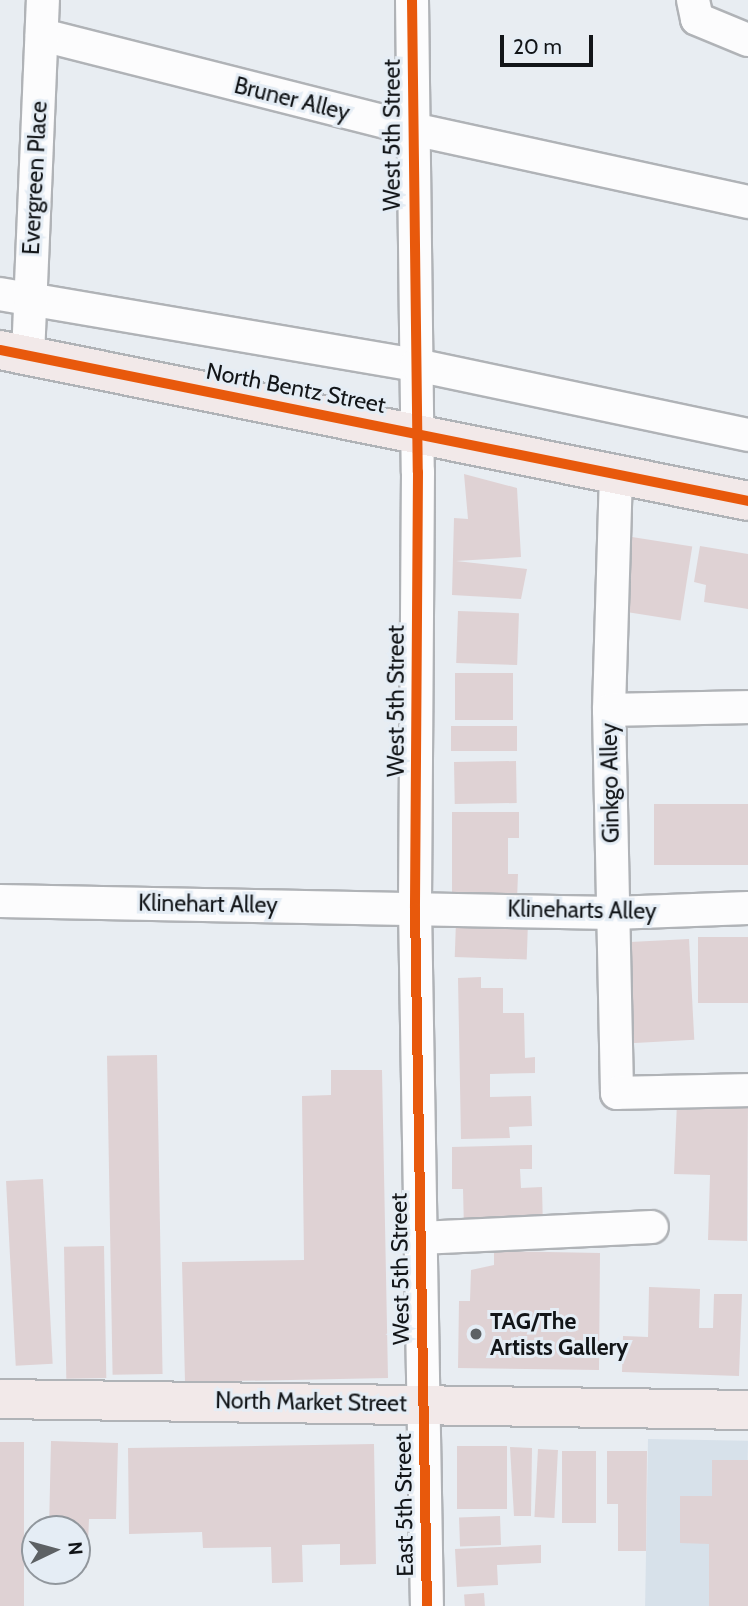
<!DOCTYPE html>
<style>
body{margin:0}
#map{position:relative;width:748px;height:1606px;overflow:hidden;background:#e8edf2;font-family:Cabin,sans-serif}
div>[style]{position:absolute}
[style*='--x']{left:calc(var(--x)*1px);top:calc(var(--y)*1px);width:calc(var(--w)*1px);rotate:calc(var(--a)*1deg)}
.built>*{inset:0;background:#d7e1ea;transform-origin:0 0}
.building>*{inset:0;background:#dfd2d4;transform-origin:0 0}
.roads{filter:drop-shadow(2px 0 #b0b3b7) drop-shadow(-2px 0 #b0b3b7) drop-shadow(0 2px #b0b3b7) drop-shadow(0 -2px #b0b3b7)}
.minor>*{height:32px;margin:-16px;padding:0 16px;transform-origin:16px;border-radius:16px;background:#fcfcfd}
.major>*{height:38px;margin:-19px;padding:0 19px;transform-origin:19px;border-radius:19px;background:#f2e9e9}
.cycleway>*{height:10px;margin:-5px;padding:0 5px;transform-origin:5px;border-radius:5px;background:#e8590c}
.dots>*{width:19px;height:19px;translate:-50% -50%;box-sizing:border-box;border:4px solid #e5edf5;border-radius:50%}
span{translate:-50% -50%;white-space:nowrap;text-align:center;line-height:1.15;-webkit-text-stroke:6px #e5edf5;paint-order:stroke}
.street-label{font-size:23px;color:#121518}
.poi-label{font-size:23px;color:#121518;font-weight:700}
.left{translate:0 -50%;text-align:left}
.north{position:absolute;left:21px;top:1515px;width:70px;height:70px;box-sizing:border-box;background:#e5edf5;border:2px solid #91979d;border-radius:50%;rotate:85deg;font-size:19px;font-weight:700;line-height:28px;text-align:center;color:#121518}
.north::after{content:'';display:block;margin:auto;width:24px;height:32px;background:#5d6164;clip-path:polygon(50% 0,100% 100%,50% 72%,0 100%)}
.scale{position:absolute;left:500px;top:35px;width:93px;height:32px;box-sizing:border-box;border:4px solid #121518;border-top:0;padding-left:9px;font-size:21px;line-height:24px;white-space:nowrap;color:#121518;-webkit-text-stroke:5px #e5edf5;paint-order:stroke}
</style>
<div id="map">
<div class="built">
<div style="left:648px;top:1439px;width:100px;height:167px;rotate:1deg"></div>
</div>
<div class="building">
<div style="clip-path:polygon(464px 474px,517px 488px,521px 557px,456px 561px,527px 569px,521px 599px,452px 595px,454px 518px,468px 519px)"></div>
<div style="left:632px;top:537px;width:61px;height:75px;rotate:9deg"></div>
<div style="clip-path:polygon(700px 546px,748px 554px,748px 609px,704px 602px,706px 585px,694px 582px)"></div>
<div style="left:458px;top:611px;width:61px;height:52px;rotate:2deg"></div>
<div style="left:455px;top:673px;width:58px;height:47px"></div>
<div style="left:451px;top:726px;width:66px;height:25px"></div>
<div style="left:516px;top:761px;width:42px;height:62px;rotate:89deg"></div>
<div style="left:748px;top:804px;width:61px;height:94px;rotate:90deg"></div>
<div style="clip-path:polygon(452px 812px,519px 812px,519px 838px,508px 838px,508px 874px,518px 874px,517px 900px,452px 900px)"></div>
<div style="left:456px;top:921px;width:72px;height:36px;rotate:2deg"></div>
<div style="left:748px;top:937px;width:66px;height:50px;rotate:90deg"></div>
<div style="left:689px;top:939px;width:101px;height:64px;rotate:87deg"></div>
<div style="clip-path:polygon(481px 977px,481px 988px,503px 988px,503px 1013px,524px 1013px,525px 1058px,535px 1057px,535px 1073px,490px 1074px,490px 1097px,531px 1096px,532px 1126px,509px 1127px,510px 1138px,461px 1139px,458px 978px)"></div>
<div style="left:157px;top:1055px;width:319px;height:50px;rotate:89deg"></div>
<div style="clip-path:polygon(331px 1070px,382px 1070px,388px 1378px,185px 1382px,182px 1262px,304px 1260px,302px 1096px,331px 1095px)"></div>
<div style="clip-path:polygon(677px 1102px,748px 1104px,747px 1241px,708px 1240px,710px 1175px,674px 1174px)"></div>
<div style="clip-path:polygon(532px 1145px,532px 1169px,520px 1169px,521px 1188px,542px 1187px,543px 1229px,464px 1230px,463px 1189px,452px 1189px,452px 1147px)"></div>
<div style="left:43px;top:1179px;width:185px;height:37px;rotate:87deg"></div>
<div style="left:104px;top:1246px;width:132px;height:40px;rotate:89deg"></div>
<div style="clip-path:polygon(494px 1251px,600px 1253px,599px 1370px,458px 1368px,459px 1301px,470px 1301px,471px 1270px,494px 1265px)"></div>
<div style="clip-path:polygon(649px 1287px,700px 1289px,699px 1328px,713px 1328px,714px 1294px,742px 1294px,739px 1376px,622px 1372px,623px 1336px,648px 1337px)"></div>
<div style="clip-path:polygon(51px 1441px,118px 1443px,116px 1519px,89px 1519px,87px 1568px,77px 1567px,77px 1529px,49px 1529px)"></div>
<div style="left:0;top:1442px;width:24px;height:164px"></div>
<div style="clip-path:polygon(374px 1444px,376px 1564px,340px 1565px,340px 1544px,302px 1545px,303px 1582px,272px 1583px,271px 1547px,203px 1548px,202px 1532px,129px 1534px,128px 1448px)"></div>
<div style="left:457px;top:1446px;width:50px;height:63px"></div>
<div style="clip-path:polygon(510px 1447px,532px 1448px,531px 1516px,514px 1516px)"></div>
<div style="left:538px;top:1449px;width:20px;height:68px;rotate:3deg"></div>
<div style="left:562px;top:1451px;width:34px;height:72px"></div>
<div style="clip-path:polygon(607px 1451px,647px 1451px,646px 1551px,618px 1551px,618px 1504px,607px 1504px)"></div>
<div style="clip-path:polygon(712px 1460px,748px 1460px,748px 1606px,709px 1606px,709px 1544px,680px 1543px,680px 1496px,712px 1496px)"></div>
<div style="left:500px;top:1516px;width:29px;height:41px;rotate:88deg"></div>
<div style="clip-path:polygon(541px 1545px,541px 1563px,497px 1565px,498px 1585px,457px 1587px,455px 1549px)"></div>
<div style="left:484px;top:1593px;width:13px;height:20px;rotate:86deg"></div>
</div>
<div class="roads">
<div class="minor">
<div style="--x:412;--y:0;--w:472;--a:89.3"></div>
<div style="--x:418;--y:472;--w:436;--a:90.4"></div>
<div style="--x:415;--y:908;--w:698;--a:89.02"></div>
<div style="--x:693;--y:0;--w:19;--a:78"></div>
<div style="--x:697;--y:19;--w:55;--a:22.4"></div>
<div style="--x:42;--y:35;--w:383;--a:14.2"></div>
<div style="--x:413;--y:129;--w:343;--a:12.3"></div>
<div style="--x:0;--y:294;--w:422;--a:9.7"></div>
<div style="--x:416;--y:365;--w:339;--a:11.9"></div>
<div style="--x:28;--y:356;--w:356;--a:-87.6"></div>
<div style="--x:616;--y:473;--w:237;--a:91.7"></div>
<div style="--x:609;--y:710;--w:383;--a:88.8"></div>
<div style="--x:617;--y:1093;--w:131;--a:-1.3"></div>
<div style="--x:609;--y:710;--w:139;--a:-1.2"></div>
<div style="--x:0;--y:901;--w:613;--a:1.12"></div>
<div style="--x:613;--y:913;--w:135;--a:-2.1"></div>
<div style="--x:420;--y:1238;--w:232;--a:-2.7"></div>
</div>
<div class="major">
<div style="--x:0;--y:350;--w:763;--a:11.41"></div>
<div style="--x:0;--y:1399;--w:748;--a:0.84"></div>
</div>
</div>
<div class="cycleway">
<div style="--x:412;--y:0;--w:472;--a:89.3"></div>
<div style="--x:418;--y:472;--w:436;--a:90.4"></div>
<div style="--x:415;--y:908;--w:698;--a:89.02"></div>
<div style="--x:0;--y:350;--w:763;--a:11.41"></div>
</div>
<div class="dots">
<div style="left:476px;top:1334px;background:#5d6164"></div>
</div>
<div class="street-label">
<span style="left:292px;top:99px;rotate:14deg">Bruner Alley</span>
<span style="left:392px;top:135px;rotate:-90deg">West 5th Street</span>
<span style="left:35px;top:178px;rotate:-87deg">Evergreen Place</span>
<span style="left:296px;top:388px;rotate:11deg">North Bentz Street</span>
<span style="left:396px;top:701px;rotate:-90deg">West 5th Street</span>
<span style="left:610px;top:783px;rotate:-91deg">Ginkgo Alley</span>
<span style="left:208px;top:904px;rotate:1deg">Klinehart Alley</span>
<span style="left:582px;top:910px;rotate:1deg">Klineharts Alley</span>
<span style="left:400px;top:1269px;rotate:-91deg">West 5th Street</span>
<span style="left:311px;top:1402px;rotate:1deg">North Market Street</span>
<span style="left:404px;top:1505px;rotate:-91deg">East 5th Street</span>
</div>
<div class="poi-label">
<span class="left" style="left:490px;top:1334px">TAG/The<br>Artists Gallery</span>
</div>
<div class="north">N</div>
<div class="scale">20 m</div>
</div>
